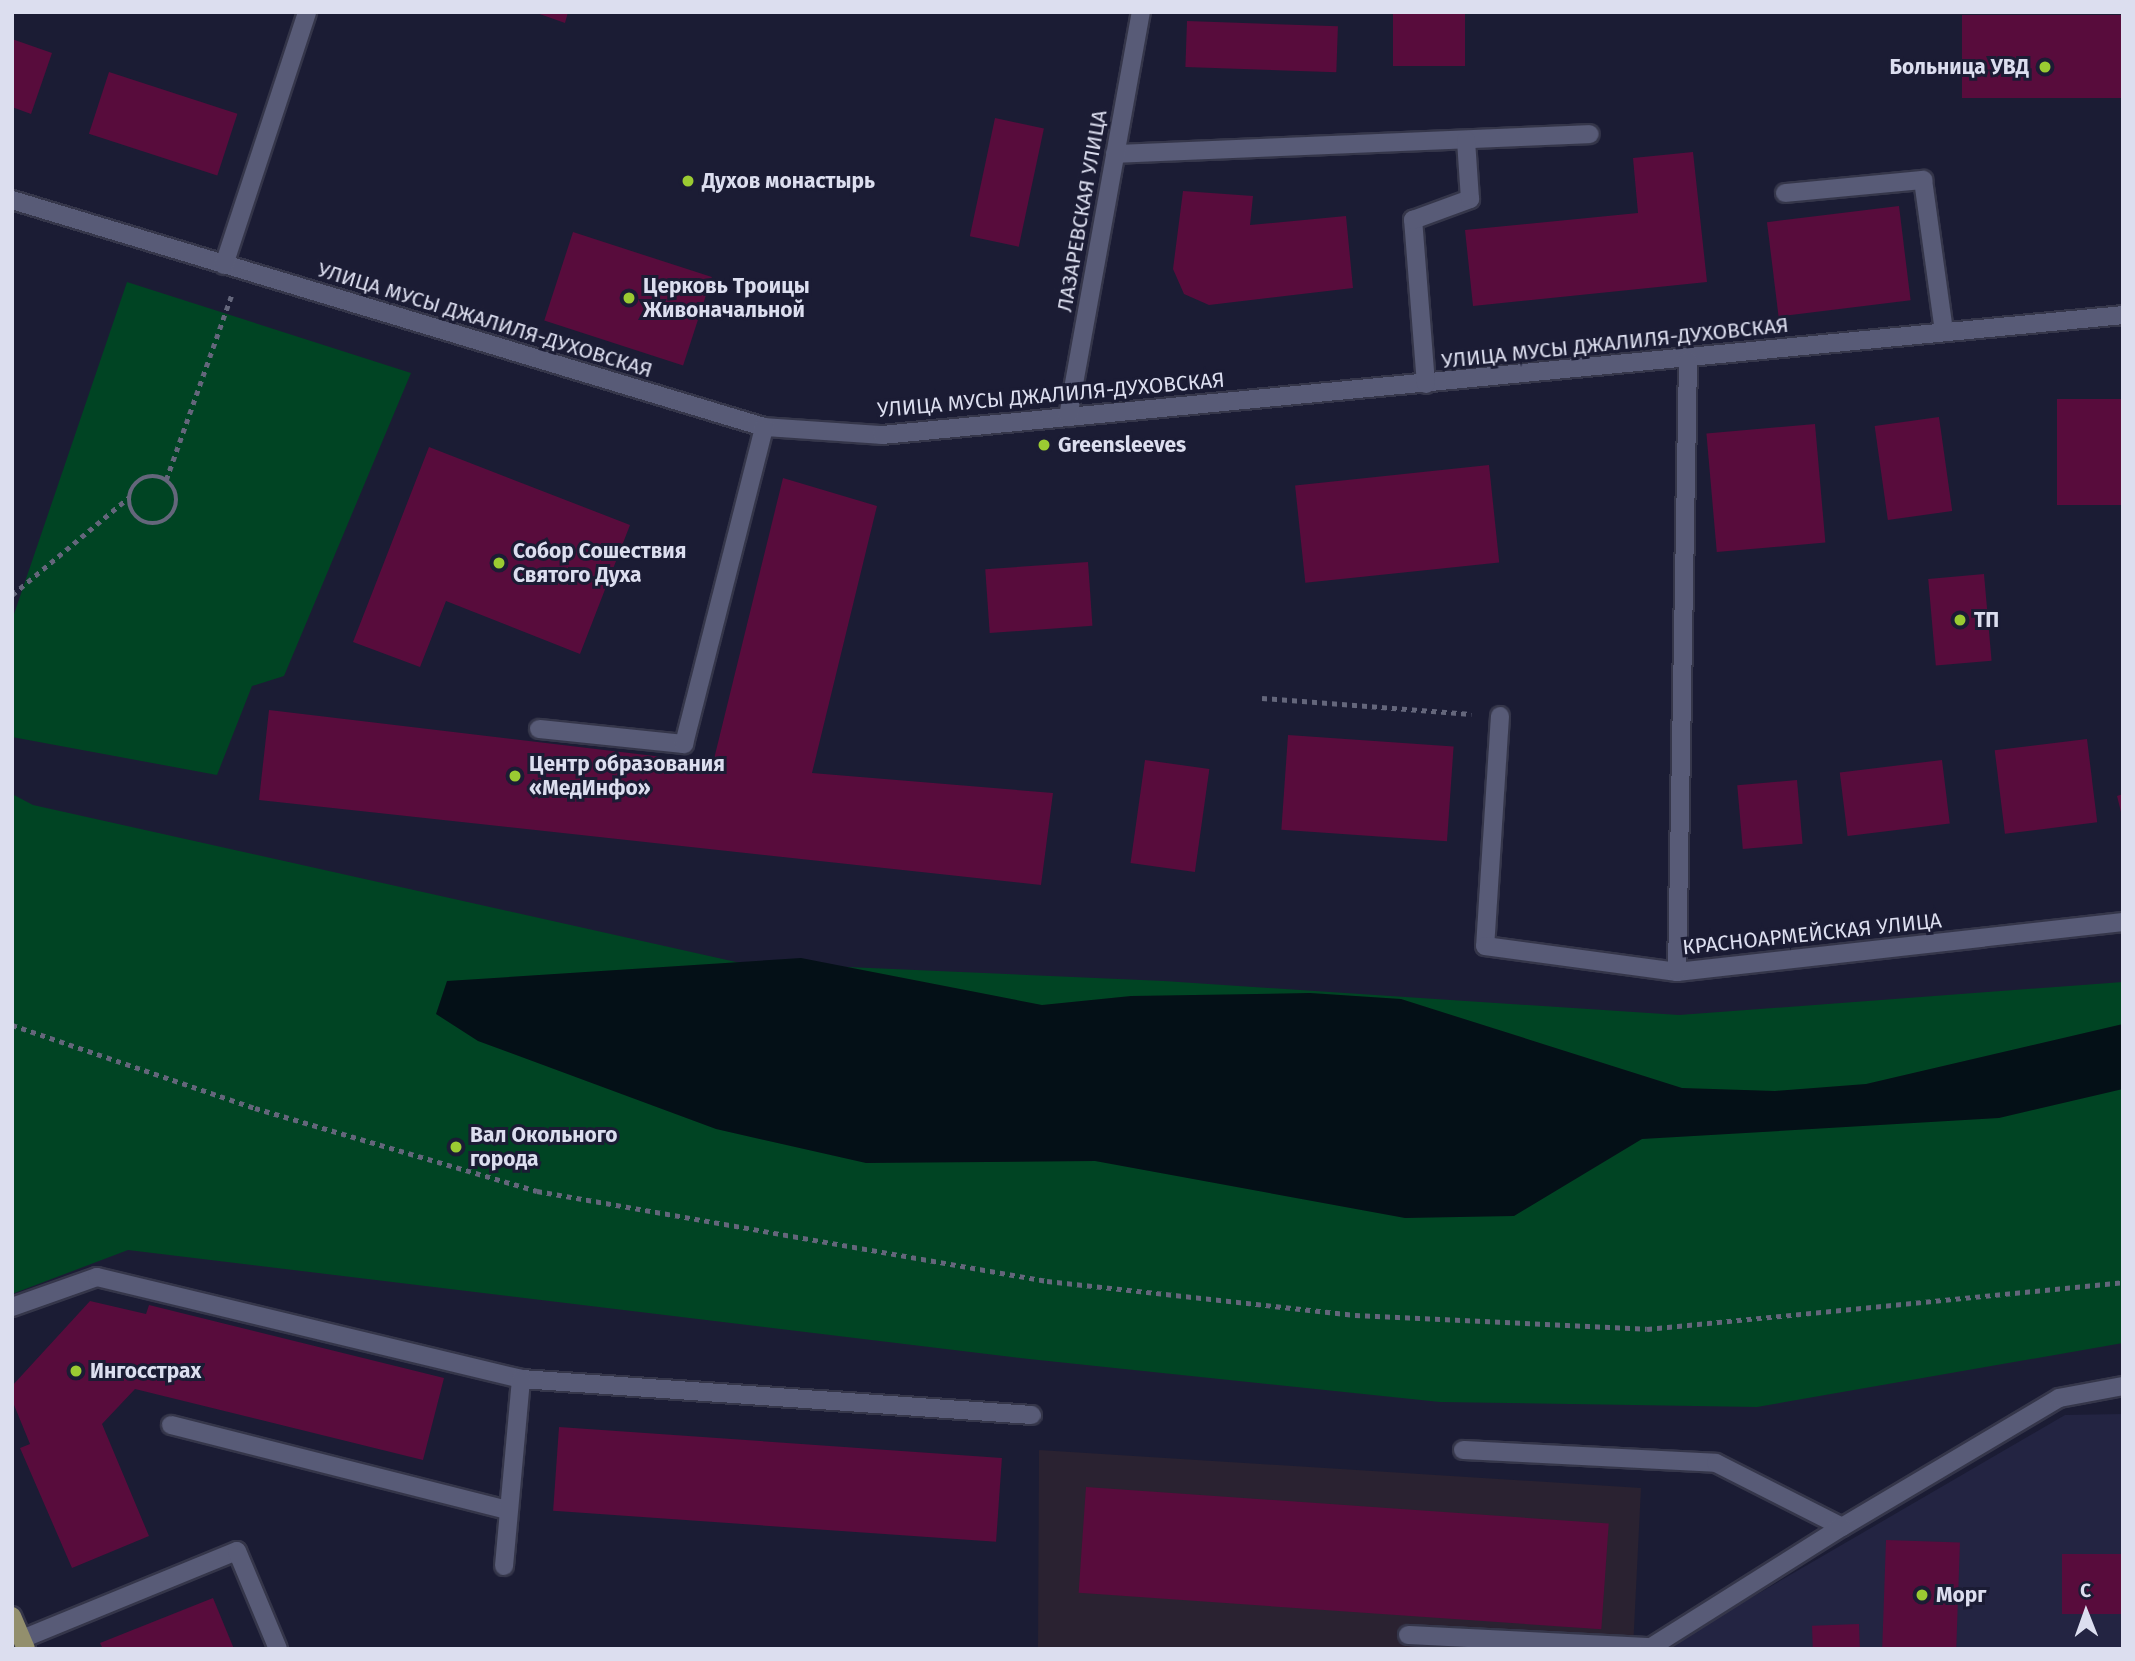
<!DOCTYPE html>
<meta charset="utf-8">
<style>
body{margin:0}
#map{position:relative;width:2135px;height:1661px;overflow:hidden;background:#1b1c34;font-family:"Fira Sans",sans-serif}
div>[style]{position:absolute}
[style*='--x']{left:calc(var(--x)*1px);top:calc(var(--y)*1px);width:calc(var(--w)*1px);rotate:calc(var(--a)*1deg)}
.built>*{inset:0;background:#232442}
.industrial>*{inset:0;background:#2a2231}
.green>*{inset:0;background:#004423}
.water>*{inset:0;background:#041017}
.building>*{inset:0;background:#580c3c;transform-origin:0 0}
.path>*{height:4.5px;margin-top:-2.25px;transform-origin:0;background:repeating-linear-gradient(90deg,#64667b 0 5px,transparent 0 10px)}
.path>.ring{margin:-2.25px;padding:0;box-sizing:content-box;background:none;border:4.5px solid #64667b;border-radius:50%}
.roads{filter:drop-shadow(2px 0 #35364a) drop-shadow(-2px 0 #35364a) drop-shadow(0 2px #35364a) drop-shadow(0 -2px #35364a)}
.minor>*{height:18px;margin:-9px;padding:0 9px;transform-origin:9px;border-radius:9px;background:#585b77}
.major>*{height:18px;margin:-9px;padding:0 9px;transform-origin:9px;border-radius:9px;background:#938f6d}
.dots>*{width:19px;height:19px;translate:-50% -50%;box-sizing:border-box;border:4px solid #1b1c34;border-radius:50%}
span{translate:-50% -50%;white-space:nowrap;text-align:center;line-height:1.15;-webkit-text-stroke:6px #1b1c34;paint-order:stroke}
.poi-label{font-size:21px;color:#dcdeef;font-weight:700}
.right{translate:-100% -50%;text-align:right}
.left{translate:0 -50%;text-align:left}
.street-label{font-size:21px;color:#dcdeef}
.frame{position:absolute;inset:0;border:14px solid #dcdeef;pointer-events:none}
.north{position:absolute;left:2051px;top:1577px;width:70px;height:70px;-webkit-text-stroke:5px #1b1c34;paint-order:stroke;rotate:359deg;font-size:19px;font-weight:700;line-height:28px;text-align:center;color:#dcdeef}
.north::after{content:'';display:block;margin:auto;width:24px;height:32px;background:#dcdeef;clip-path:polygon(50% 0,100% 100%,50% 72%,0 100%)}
</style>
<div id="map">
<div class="built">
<div style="clip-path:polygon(2123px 1414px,2123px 1649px,1663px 1649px,2065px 1415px)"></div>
</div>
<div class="industrial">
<div style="clip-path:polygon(1039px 1450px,1641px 1488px,1633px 1649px,1038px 1649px)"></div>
</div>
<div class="green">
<div style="clip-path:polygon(127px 282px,411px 373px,284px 676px,252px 686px,217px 775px,12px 737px,12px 620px)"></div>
<div style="clip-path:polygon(12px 794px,33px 805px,736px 962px,1164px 981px,1679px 1015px,2123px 982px,2123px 1343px,1757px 1407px,1440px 1402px,1029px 1359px,128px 1250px,12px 1294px)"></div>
</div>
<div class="water">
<div style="clip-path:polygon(801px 958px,1042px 1005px,1131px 996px,1310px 993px,1401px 999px,1682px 1088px,1775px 1091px,1866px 1084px,2123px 1024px,2123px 1089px,1999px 1118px,1642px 1139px,1514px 1216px,1405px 1218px,1095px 1161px,866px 1163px,716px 1129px,478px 1041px,436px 1014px,447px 981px)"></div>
</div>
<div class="building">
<div style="clip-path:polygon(534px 12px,568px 12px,565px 23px)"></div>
<div style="left:1393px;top:12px;width:72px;height:54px"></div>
<div style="left:2123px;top:15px;width:83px;height:161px;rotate:90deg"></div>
<div style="left:1187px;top:21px;width:151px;height:46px;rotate:2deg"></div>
<div style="clip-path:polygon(12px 39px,52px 53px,31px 114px,12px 107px)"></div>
<div style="left:109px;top:72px;width:135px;height:65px;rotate:18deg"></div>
<div style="left:995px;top:118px;width:50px;height:121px;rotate:12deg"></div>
<div style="clip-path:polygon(1693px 152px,1707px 282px,1473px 306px,1465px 230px,1638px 213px,1633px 158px)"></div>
<div style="clip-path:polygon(1183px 191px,1253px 196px,1250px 225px,1346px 216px,1353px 288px,1209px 305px,1184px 294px,1173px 269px)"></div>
<div style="left:1899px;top:206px;width:95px;height:133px;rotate:83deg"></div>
<div style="left:573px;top:232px;width:146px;height:93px;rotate:18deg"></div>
<div style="left:2123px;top:399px;width:106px;height:66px;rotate:90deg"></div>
<div style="left:1939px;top:417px;width:95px;height:65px;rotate:82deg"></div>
<div style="left:1815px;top:424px;width:119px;height:109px;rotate:85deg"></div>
<div style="clip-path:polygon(429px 447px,630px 525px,580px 654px,446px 601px,420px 667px,353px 642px)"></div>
<div style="left:1489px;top:465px;width:98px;height:195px;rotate:84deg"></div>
<div style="clip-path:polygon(783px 478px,877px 506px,812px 773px,1053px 793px,1041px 885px,259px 800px,269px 710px,713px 763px)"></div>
<div style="left:1088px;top:562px;width:64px;height:103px;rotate:86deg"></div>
<div style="left:1984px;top:574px;width:87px;height:56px;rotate:85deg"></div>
<div style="left:1288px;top:735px;width:166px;height:95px;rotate:4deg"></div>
<div style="left:2087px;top:739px;width:84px;height:93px;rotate:83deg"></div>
<div style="left:1145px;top:760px;width:65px;height:104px;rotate:8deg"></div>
<div style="left:1942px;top:760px;width:64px;height:103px;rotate:83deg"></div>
<div style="left:1797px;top:780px;width:64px;height:60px;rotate:85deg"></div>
<div style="clip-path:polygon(2123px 794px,2123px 816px,2122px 816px,2117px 796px)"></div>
<div style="clip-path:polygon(90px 1301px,146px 1314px,149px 1305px,444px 1378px,423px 1460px,135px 1389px,102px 1424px,149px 1536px,72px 1568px,20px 1448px,30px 1444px,12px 1400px,12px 1386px)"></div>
<div style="left:559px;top:1427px;width:444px;height:84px;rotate:4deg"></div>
<div style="left:1086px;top:1487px;width:524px;height:106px;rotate:4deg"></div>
<div style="left:1886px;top:1540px;width:74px;height:109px;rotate:2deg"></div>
<div style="left:2062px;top:1554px;width:61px;height:60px"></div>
<div style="clip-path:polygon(213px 1598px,234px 1649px,103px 1649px,100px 1643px)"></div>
<div style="left:1859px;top:1624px;width:25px;height:47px;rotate:88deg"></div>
</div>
<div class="path">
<div class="ring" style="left:129px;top:476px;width:43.5px;height:43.5px"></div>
<div style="--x:166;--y:480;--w:195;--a:-70.5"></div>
<div style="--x:12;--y:595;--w:153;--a:-39.9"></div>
<div style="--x:1262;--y:698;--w:210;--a:4.4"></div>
<div style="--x:12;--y:1025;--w:257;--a:18.9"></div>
<div style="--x:255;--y:1108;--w:294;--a:16.4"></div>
<div style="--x:537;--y:1191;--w:518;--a:10.01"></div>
<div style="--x:1047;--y:1281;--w:310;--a:6.3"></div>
<div style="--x:1355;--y:1315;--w:292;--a:2.7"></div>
<div style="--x:1647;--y:1329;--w:478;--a:-5.6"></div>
</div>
<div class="roads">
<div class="minor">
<div style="--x:1115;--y:154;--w:475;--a:-2.4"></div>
<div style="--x:1785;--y:193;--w:139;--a:-5.4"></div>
<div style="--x:1923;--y:180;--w:152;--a:82.1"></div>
<div style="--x:12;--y:200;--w:786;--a:16.8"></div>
<div style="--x:764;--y:427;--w:118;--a:3.9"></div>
<div style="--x:882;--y:435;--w:1247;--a:-5.52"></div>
<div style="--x:224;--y:265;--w:266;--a:-71.8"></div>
<div style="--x:1426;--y:384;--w:165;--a:-94.5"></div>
<div style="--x:1413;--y:220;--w:61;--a:-20.2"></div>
<div style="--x:1470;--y:199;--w:59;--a:-93.9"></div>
<div style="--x:1068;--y:417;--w:412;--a:-79.8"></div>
<div style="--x:1500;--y:716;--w:230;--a:93.7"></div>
<div style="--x:1485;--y:946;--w:194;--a:7.7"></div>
<div style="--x:1677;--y:972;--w:449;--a:-6.4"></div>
<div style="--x:539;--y:729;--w:146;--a:5.9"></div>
<div style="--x:684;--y:744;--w:327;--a:-75.8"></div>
<div style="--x:1677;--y:972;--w:612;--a:-88.97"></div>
<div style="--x:12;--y:1307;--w:90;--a:-19.4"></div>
<div style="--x:97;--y:1277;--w:436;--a:13.5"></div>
<div style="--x:521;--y:1379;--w:512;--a:4.03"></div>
<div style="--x:171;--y:1425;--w:348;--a:14.2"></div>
<div style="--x:1463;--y:1450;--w:253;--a:2.9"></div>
<div style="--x:1716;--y:1463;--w:141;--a:26.9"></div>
<div style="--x:1842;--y:1527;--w:252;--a:-30.7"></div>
<div style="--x:2059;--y:1398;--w:65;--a:-10.6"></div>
<div style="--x:504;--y:1566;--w:188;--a:-84.8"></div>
<div style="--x:1408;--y:1635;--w:240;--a:2.9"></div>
<div style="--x:22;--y:1639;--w:232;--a:-22.3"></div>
<div style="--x:237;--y:1551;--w:106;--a:67.3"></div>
<div style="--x:1648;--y:1649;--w:229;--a:-32.2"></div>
</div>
<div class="major">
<div style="--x:12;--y:1616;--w:36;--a:67"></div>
</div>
</div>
<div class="dots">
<div style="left:2045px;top:67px;background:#9bcb32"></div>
<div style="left:688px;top:181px;background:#9bcb32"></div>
<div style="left:629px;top:298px;background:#9bcb32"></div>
<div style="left:1044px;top:445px;background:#9bcb32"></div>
<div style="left:499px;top:563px;background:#9bcb32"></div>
<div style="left:1960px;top:620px;background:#9bcb32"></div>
<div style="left:515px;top:776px;background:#9bcb32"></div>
<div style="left:456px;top:1147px;background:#9bcb32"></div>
<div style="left:76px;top:1371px;background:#9bcb32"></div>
<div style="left:1922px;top:1595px;background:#9bcb32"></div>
</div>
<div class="poi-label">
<span class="right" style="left:2029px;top:67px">Больница УВД</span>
<span class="left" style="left:702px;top:181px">Духов монастырь</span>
<span class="left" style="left:643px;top:298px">Церковь Троицы<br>Живоначальной</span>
<span class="left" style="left:1058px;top:445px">Greensleeves</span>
<span class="left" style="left:513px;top:563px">Собор Сошествия<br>Святого Духа</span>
<span class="left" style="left:1974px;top:620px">ТП</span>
<span class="left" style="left:529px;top:776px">Центр образования<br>«МедИнфо»</span>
<span class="left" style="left:470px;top:1147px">Вал Окольного<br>города</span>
<span class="left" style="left:90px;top:1371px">Ингосстрах</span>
<span class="left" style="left:1936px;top:1595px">Морг</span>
</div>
<div class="street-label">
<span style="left:1082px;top:211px;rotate:-80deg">ЛАЗАРЕВСКАЯ УЛИЦА</span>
<span style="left:485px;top:320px;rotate:17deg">УЛИЦА МУСЫ ДЖАЛИЛЯ-ДУХОВСКАЯ</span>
<span style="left:1615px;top:343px;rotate:-6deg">УЛИЦА МУСЫ ДЖАЛИЛЯ-ДУХОВСКАЯ</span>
<span style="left:1051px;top:395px;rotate:-5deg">УЛИЦА МУСЫ ДЖАЛИЛЯ-ДУХОВСКАЯ</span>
<span style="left:1812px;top:934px;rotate:-6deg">КРАСНОАРМЕЙСКАЯ УЛИЦА</span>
</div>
<div class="frame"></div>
<div class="north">С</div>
</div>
